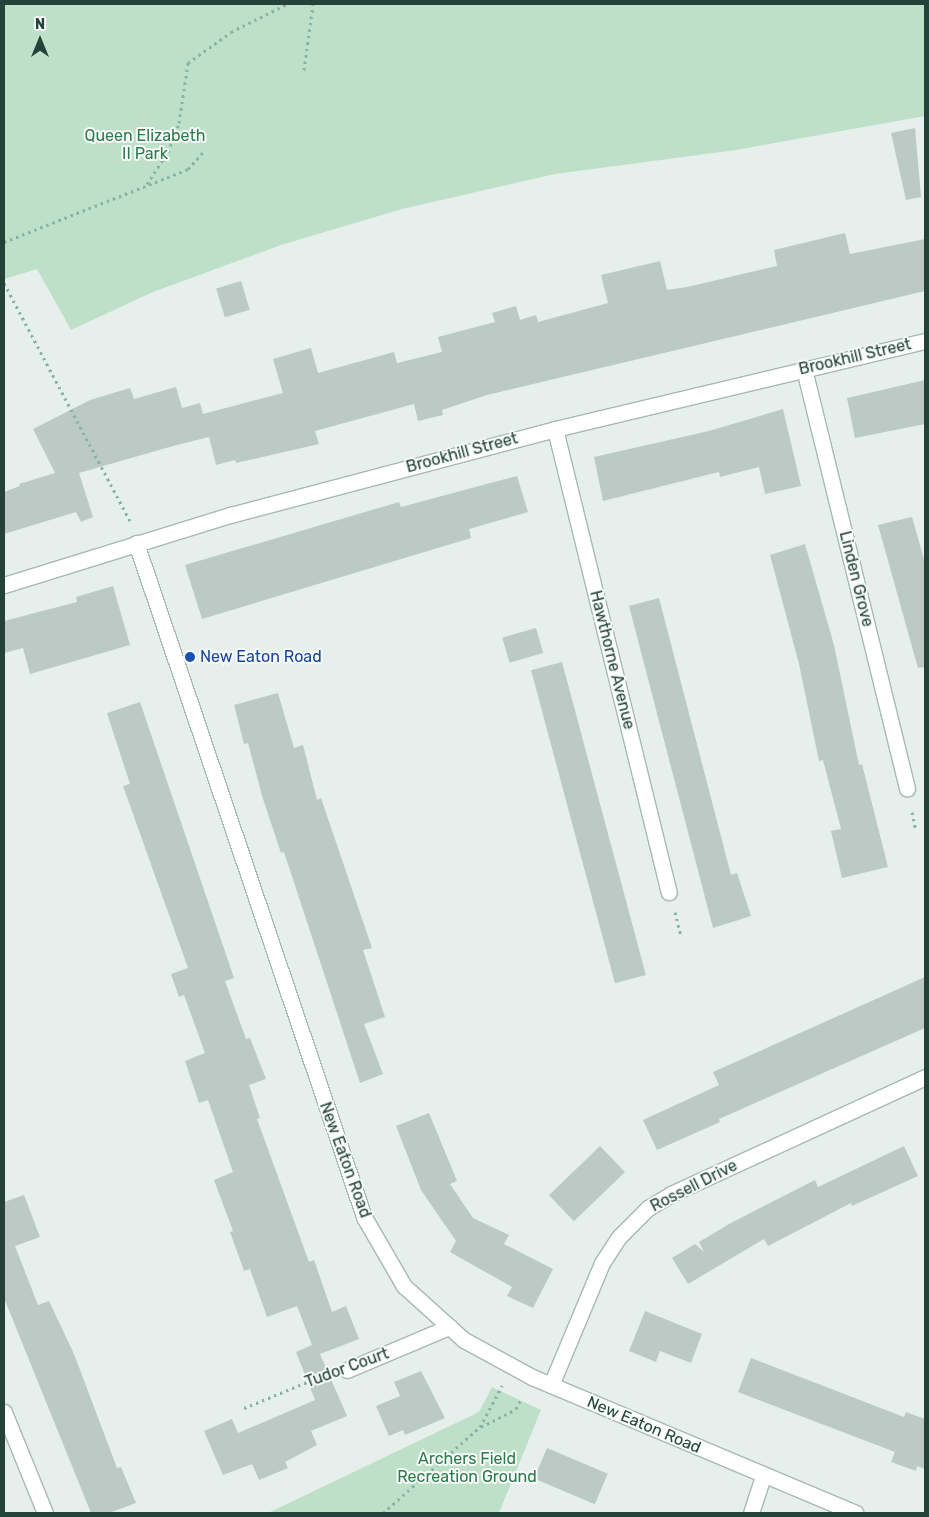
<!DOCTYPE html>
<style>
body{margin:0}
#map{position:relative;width:929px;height:1517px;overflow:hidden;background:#e6efeb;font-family:Rubik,sans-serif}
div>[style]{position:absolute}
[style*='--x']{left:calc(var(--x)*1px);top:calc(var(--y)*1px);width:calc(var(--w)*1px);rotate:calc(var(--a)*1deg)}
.green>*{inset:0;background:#bfe0c8}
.building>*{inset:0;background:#bbcac4;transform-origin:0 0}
.path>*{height:3px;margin-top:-1.5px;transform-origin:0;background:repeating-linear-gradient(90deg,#86b3a5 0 2.5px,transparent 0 6.5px)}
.roads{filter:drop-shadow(1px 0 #a8b8b2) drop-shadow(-1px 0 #a8b8b2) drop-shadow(0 1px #a8b8b2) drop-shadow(0 -1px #a8b8b2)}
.lane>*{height:15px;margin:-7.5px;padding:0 7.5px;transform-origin:7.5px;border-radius:7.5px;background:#fff}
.street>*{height:15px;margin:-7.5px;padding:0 7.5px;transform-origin:7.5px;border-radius:7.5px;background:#fff}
.secondary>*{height:15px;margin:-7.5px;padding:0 7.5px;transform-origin:7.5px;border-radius:7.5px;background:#fff}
.dots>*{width:14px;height:14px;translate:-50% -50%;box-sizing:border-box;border:2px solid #f7fbf9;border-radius:50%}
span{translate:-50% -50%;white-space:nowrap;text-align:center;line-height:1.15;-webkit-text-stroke:4px #f7fbf9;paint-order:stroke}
.park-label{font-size:16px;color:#2d7a4b}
.street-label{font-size:16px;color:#24423a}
.transit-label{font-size:16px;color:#164399}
.left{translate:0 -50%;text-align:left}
.frame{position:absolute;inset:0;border:5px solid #24423a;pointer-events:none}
.north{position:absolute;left:15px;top:15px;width:50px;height:50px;-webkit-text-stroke:4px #f7fbf9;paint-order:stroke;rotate:0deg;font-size:14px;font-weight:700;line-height:20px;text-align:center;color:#24423a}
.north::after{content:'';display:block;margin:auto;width:18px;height:22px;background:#24423a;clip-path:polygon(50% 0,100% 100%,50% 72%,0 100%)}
</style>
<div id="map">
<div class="green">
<div style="clip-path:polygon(4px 4px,925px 4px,925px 116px,736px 150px,555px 174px,402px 209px,281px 245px,153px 292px,71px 330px,37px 269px,4px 279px)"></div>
<div style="clip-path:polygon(492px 1387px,541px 1410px,499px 1513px,268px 1513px,479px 1412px)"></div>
</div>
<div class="building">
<div style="clip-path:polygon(915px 128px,921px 197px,906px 200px,891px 133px)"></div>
<div style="clip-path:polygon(845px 233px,850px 254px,925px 239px,925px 291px,487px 395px,442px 410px,443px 415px,418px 421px,414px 404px,315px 431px,319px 444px,236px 463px,235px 460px,216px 465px,209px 437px,173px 446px,79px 473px,93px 517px,81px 522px,76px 512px,4px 534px,4px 492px,20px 486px,19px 484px,55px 473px,33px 429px,90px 400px,130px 388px,134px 399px,176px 387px,182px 408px,200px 403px,203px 414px,283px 393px,273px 359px,311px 348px,318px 373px,394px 352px,397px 363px,442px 352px,438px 337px,495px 322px,492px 313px,516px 306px,520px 320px,536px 315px,538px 322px,608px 303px,601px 275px,660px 261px,667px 290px,687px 287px,777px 266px,774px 250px)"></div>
<div style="left:241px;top:281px;width:30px;height:26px;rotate:73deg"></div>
<div style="clip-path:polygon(925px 380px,925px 424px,855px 438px,847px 398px)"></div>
<div style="clip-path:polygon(783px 409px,801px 486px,765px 494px,759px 467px,720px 477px,719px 472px,603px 501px,594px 457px,709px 431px)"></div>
<div style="clip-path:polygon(517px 476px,528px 512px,469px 529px,471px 538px,202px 619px,185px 565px,399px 502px,401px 507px)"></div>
<div style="clip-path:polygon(912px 517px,925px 563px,925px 667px,918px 668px,878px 525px)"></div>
<div style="clip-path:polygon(805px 544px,834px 645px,859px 765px,862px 764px,888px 867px,842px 878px,831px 831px,841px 829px,823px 760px,819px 761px,799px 664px,770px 555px)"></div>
<div style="clip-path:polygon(113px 586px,130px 645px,30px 674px,23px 648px,4px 653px,4px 621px,77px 602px,76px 597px)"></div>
<div style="clip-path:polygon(659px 598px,731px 875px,737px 873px,751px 916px,713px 928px,629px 606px)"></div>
<div style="left:536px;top:628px;width:26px;height:35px;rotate:74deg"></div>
<div style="left:562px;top:662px;width:324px;height:32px;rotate:75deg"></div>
<div style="clip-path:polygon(278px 693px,294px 748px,303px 745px,317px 800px,321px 798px,372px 948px,363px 950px,385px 1017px,364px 1024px,383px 1074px,360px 1083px,284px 852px,281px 853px,263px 799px,248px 743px,244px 744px,234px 705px)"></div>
<div style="clip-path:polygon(140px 702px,234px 978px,225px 981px,246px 1039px,250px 1038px,266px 1079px,249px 1085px,260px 1118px,257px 1119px,309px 1262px,314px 1260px,332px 1312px,346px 1306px,359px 1339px,320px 1354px,347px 1416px,311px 1431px,317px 1445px,285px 1462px,288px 1468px,259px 1480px,252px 1464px,223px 1475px,204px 1431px,232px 1419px,238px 1433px,315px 1400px,296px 1352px,312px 1345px,297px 1306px,267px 1317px,250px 1269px,244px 1271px,230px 1232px,233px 1231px,214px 1180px,233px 1172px,208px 1100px,199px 1103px,185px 1061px,205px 1053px,184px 995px,179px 997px,171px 974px,188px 968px,123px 786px,130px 784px,107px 713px)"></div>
<div style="clip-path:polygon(925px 977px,925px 1028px,719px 1119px,720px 1122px,657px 1150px,643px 1120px,719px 1085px,713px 1072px)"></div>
<div style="clip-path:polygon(429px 1113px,457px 1181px,450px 1184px,473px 1218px,509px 1235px,504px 1244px,553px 1269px,533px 1308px,507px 1296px,512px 1287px,450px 1252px,456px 1241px,421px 1190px,396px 1126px)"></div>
<div style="left:600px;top:1146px;width:36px;height:71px;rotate:46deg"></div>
<div style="clip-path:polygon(904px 1146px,918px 1176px,852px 1206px,851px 1203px,768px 1246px,764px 1239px,688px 1284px,672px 1258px,695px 1244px,704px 1252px,699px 1242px,729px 1224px,815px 1180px,818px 1187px)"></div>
<div style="clip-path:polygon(24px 1195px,40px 1237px,15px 1246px,38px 1305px,49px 1301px,74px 1354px,117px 1468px,121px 1467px,136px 1503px,109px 1513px,91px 1513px,4px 1298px,4px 1202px)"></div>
<div style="clip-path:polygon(645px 1311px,702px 1334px,691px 1363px,660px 1351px,656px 1362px,629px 1351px)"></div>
<div style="clip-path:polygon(751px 1358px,904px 1417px,906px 1412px,925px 1419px,925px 1469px,917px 1466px,916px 1471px,891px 1462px,895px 1452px,738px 1392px)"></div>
<div style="clip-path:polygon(421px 1371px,445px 1418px,405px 1435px,403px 1430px,389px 1436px,376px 1406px,400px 1396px,394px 1382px)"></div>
<div style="left:547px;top:1448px;width:66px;height:33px;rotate:23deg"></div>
</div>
<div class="path">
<div style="--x:304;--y:70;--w:67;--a:-82.2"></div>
<div style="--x:147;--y:184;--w:38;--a:-57"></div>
<div style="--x:168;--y:152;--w:31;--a:-69"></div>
<div style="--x:179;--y:123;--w:61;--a:-81.5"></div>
<div style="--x:188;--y:63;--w:53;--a:-35.8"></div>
<div style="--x:231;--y:32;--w:63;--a:-26.6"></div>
<div style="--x:4;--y:242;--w:198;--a:-21.6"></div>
<div style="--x:188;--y:169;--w:25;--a:-48"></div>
<div style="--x:4;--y:283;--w:269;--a:62.1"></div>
<div style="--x:912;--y:812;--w:19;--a:78"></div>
<div style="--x:675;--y:912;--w:25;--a:76"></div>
<div style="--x:244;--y:1408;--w:87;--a:-22.4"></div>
<div style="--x:481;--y:1427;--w:39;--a:-27"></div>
<div style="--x:516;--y:1409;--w:13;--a:-63"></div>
<div style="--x:383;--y:1513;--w:130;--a:-41.6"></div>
<div style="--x:480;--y:1427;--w:47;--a:-61.8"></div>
</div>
<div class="roads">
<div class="lane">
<div style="--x:347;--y:1370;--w:111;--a:-22.9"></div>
</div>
<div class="street">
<div style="--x:804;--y:369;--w:432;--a:76.2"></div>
<div style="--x:555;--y:429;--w:477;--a:76.2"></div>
<div style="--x:136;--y:543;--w:712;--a:71.31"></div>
<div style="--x:364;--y:1217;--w:80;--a:59.9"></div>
<div style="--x:404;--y:1286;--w:81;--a:42"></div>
<div style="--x:464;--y:1340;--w:77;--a:28.6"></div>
<div style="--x:532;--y:1377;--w:351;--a:22.8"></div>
<div style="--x:551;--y:1385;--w:132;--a:-67.3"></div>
<div style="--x:602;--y:1263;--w:31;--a:-57"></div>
<div style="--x:619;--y:1237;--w:41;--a:-45"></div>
<div style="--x:648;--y:1208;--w:27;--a:-31"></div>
<div style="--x:671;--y:1194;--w:280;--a:-24.7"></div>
<div style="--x:4;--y:1412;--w:109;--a:67.9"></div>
<div style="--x:751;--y:1513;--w:38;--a:-72"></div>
</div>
<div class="secondary">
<div style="--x:4;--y:585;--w:237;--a:-17.2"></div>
<div style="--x:230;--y:515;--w:336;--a:-14.8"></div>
<div style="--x:555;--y:429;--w:380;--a:-13.4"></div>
</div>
</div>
<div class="dots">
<div style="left:190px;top:657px;background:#1a4fb4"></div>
</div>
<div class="park-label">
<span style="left:145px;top:145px">Queen Elizabeth<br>II Park</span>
<span style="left:467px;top:1468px">Archers Field<br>Recreation Ground</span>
</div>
<div class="street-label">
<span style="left:855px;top:357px;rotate:-13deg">Brookhill Street</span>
<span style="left:462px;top:453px;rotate:-15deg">Brookhill Street</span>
<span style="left:856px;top:579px;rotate:76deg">Linden Grove</span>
<span style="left:612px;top:660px;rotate:76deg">Hawthorne Avenue</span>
<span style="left:345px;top:1160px;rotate:70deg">New Eaton Road</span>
<span style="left:694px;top:1186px;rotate:-27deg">Rossell Drive</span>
<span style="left:347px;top:1368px;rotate:-20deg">Tudor Court</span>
<span style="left:644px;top:1425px;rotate:23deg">New Eaton Road</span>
</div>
<div class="transit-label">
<span class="left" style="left:200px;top:657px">New Eaton Road</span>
</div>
<div class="frame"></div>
<div class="north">N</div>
</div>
